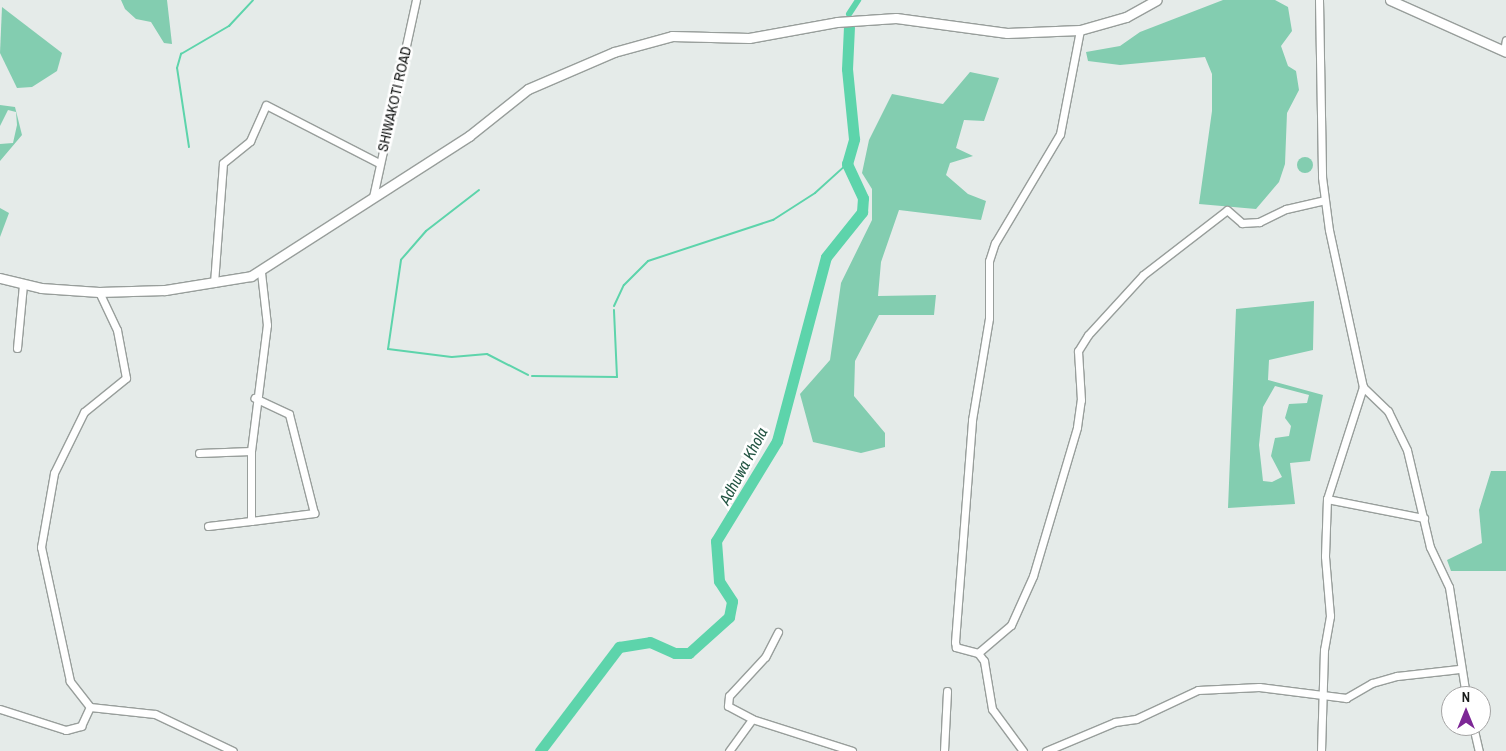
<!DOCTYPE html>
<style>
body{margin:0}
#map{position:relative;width:1506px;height:751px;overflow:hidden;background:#e5ebe9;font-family:"Archivo Narrow",sans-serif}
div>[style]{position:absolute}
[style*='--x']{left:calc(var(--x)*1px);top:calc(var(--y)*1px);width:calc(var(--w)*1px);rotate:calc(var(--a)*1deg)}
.green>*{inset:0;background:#83cdb0}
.round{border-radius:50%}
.stream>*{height:2px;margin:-1px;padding:0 1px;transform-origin:1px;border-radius:1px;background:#5dd4ab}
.canal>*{height:6px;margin:-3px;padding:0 3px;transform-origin:3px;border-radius:3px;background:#5dd4ab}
.river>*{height:11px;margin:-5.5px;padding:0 5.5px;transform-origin:5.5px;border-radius:5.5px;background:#5dd4ab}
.roads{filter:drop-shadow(1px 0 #989e9b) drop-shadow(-1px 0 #989e9b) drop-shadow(0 1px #989e9b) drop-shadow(0 -1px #989e9b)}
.minor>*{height:7px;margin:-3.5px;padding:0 3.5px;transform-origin:3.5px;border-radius:3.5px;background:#fff}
.tertiary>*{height:9px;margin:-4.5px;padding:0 4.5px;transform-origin:4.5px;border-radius:4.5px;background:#fff}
span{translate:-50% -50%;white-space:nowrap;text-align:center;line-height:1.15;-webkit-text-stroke:5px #fff;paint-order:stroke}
.street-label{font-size:15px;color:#181a19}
.water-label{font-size:16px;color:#225442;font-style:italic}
.north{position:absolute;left:1441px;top:686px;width:50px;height:50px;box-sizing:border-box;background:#fff;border:1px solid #a3a3a3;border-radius:50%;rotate:0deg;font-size:14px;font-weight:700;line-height:20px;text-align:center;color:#181a19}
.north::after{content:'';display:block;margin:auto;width:18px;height:22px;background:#7d2796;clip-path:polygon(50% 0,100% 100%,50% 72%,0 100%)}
</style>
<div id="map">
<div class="green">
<div style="clip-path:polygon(121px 0,167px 0,172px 44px,164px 43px,151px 22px,136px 19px,125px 9px)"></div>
<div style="clip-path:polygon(1223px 0,1275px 0,1288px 7px,1292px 31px,1281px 46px,1288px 66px,1296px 71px,1299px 90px,1287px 113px,1285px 164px,1279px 182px,1256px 209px,1199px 204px,1212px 111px,1212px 74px,1205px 57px,1120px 65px,1088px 61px,1086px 52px,1120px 46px,1140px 32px)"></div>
<div style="clip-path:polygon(2px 7px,62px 53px,57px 71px,32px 87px,17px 88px,0 53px)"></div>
<div style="clip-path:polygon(970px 72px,999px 78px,984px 121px,964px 120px,956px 148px,973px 156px,950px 163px,946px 175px,968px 194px,986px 201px,981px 220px,899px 210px,881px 262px,878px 296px,936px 295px,934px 315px,879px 315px,855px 361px,854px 396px,885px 433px,885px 447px,861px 453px,813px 442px,800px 394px,830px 360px,841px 283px,872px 220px,872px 189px,862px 173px,869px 140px,892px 94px,943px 104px)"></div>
<div style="clip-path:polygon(0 105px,15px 107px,22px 135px,0 161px,0 144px,13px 143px,17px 125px,16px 112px,8px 110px,0 126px)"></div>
<div class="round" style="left:1297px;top:157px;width:16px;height:16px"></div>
<div style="clip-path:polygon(0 208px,9px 213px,0 237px)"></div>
<div style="clip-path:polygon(evenodd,1314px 301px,1313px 350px,1269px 360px,1268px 380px,1323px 395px,1310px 461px,1290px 463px,1295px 504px,1228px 508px,1236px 309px,1314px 301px,1275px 386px,1309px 395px,1307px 403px,1289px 404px,1285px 418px,1291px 426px,1289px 436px,1275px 438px,1271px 456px,1282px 477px,1272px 482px,1263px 481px,1259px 445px,1263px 407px,1275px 386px)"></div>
<div style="clip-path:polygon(1491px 471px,1506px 471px,1506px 571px,1451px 571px,1447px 560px,1482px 543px,1479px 510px)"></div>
</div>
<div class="stream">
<div style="--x:189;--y:147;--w:80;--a:-98.6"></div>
<div style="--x:177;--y:68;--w:15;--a:-74"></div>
<div style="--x:181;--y:54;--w:56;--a:-30.3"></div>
<div style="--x:229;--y:26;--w:35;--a:-47"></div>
<div style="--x:479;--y:190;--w:67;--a:142.3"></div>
<div style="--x:426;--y:231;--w:38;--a:131"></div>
<div style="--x:401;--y:260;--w:90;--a:98.3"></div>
<div style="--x:388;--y:349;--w:64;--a:7.1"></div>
<div style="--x:452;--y:357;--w:35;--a:-5"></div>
<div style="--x:487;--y:354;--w:46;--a:27.1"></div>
<div style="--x:614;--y:306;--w:23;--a:-65"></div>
<div style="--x:624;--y:285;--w:34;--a:-45"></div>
<div style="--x:648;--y:261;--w:132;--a:-18.2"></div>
<div style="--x:773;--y:220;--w:50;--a:-32.7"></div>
<div style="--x:815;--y:193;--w:43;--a:-42.2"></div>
<div style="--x:532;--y:376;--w:85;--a:0.7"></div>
<div style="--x:617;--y:377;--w:67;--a:-92.6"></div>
</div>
<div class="canal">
<div style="--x:849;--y:14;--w:17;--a:-57"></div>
</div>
<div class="river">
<div style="--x:540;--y:751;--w:131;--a:-52.8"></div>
<div style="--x:619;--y:647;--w:31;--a:-9"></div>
<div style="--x:650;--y:642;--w:27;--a:24"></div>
<div style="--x:675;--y:653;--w:14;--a:0"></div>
<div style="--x:689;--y:653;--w:54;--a:-42"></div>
<div style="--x:729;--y:617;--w:16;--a:-79"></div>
<div style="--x:732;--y:601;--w:24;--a:-123"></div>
<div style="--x:719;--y:581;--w:40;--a:-94.3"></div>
<div style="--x:716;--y:541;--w:117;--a:-58.6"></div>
<div style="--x:777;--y:441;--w:190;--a:-75.1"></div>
<div style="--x:826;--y:257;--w:58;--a:-51.3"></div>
<div style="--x:862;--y:212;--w:14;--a:-86"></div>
<div style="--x:863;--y:198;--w:38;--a:-115"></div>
<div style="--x:847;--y:164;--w:26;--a:-74"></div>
<div style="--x:854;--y:139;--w:70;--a:-95.7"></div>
<div style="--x:847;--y:69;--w:42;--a:-87.3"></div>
</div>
<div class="roads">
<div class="minor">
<div style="--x:1319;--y:0;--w:177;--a:89"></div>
<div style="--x:1322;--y:177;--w:53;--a:82.5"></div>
<div style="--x:1329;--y:230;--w:161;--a:77.8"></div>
<div style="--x:1363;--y:387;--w:35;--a:44"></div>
<div style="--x:1388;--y:411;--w:43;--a:64"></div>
<div style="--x:1407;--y:450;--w:100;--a:76.7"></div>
<div style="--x:1430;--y:547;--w:44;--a:64.6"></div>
<div style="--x:1449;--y:587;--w:110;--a:81.1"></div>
<div style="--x:1504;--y:51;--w:11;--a:-80"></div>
<div style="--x:373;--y:197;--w:202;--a:-77.7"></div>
<div style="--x:214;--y:283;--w:120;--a:-85.7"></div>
<div style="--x:223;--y:163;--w:35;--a:-39"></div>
<div style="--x:250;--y:141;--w:39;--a:-66"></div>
<div style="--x:266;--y:105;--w:127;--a:27.2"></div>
<div style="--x:17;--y:348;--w:63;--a:-84.6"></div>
<div style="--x:199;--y:453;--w:52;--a:-2.2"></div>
<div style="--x:251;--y:451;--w:127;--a:-82.8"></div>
<div style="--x:267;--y:325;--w:53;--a:-96.5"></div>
<div style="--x:1327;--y:499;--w:99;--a:11.1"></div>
<div style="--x:251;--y:521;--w:64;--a:-7.2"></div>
<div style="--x:314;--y:513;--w:102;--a:-104.2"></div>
<div style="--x:289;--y:414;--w:38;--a:-155"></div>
<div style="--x:208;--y:526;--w:43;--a:-6.6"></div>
<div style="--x:251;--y:521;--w:70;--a:-90"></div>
<div style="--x:778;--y:632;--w:28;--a:117"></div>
<div style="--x:765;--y:657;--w:53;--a:132.7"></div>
<div style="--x:729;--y:696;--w:10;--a:96"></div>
<div style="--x:728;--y:706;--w:27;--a:28"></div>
<div style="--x:752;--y:719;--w:105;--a:17.7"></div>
<div style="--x:978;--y:653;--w:43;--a:-40.3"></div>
<div style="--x:1011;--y:625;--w:54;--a:-65.8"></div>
<div style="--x:1033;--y:576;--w:155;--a:-73.5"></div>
<div style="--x:1077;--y:427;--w:27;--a:-82"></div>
<div style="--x:1081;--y:400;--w:49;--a:-93.5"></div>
<div style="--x:1078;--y:351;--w:19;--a:-58"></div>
<div style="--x:1088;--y:335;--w:81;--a:-47.5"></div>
<div style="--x:1143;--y:275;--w:106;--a:-37.7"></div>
<div style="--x:1227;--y:210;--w:20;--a:41"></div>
<div style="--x:1242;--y:223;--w:17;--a:-3"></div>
<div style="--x:1259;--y:222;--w:30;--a:-26"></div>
<div style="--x:1286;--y:209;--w:39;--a:-13"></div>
<div style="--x:90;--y:707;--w:33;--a:-128"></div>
<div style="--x:70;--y:681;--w:137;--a:-102.2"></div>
<div style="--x:41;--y:547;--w:75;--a:-80"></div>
<div style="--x:54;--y:473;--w:68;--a:-63.8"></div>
<div style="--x:84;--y:412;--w:54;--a:-39"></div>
<div style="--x:126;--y:378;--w:49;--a:-100.6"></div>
<div style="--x:117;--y:330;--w:42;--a:-115.3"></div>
<div style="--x:0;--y:709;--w:69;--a:17.7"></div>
<div style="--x:66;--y:730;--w:16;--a:-15"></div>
<div style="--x:81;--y:726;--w:21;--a:-65"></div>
<div style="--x:90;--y:707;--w:65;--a:6.1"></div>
<div style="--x:155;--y:714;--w:86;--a:25.4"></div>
<div style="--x:1473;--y:726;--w:26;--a:77"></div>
<div style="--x:729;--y:751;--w:39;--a:-54"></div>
<div style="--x:944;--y:751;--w:60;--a:-87.1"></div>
<div style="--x:1023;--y:751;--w:52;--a:-126.4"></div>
<div style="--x:992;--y:709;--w:49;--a:-99.5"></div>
<div style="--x:984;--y:661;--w:10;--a:-127"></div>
<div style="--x:978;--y:653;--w:23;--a:-165"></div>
<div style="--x:956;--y:647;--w:5;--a:-101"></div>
<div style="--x:955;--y:642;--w:223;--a:-85.6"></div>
<div style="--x:972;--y:420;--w:103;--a:-80.5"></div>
<div style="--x:989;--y:318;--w:57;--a:-90"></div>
<div style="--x:989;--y:261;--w:19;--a:-72"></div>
<div style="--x:995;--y:243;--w:127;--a:-59.2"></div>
<div style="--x:1060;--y:134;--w:106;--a:-79.1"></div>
<div style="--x:1046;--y:751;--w:75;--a:-22.8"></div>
<div style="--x:1115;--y:722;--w:21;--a:-8"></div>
<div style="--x:1136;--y:719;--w:68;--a:-25.1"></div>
<div style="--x:1198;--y:690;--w:61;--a:-2.8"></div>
<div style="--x:1259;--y:687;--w:88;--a:7.2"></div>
<div style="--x:1346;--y:698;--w:30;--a:-30"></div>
<div style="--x:1372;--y:683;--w:26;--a:-16"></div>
<div style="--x:1397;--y:676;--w:62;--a:-6.4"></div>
<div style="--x:1321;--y:751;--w:101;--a:-88.3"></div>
<div style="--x:1324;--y:650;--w:35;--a:-80"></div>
<div style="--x:1330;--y:616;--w:60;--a:-94.8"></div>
<div style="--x:1325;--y:556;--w:57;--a:-88"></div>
<div style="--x:1327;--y:499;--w:118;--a:-72.2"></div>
</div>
<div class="tertiary">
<div style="--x:1390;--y:0;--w:127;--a:24.1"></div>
<div style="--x:0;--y:278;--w:42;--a:13.7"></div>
<div style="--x:41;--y:288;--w:58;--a:3.9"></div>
<div style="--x:99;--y:292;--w:66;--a:-1.7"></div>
<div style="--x:165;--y:290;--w:87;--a:-9.2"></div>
<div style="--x:251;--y:276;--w:259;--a:-32.7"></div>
<div style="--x:469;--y:136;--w:75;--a:-38.5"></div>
<div style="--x:528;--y:89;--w:94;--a:-23.3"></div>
<div style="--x:614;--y:52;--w:60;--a:-15.4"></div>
<div style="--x:672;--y:36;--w:77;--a:1.5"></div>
<div style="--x:749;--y:38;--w:89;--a:-10.3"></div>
<div style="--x:837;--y:22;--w:59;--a:-3.9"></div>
<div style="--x:896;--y:18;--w:112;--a:7.7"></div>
<div style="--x:1007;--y:33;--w:73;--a:-2.4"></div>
<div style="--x:1080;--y:30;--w:48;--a:-15.8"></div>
<div style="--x:1126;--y:17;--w:35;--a:-29"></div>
</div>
</div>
<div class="street-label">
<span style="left:394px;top:99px;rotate:-77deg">SHIWAKOTI ROAD</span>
</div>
<div class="water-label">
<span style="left:743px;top:466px;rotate:-62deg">Adhuwa Khola</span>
</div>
<div class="north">N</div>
</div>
